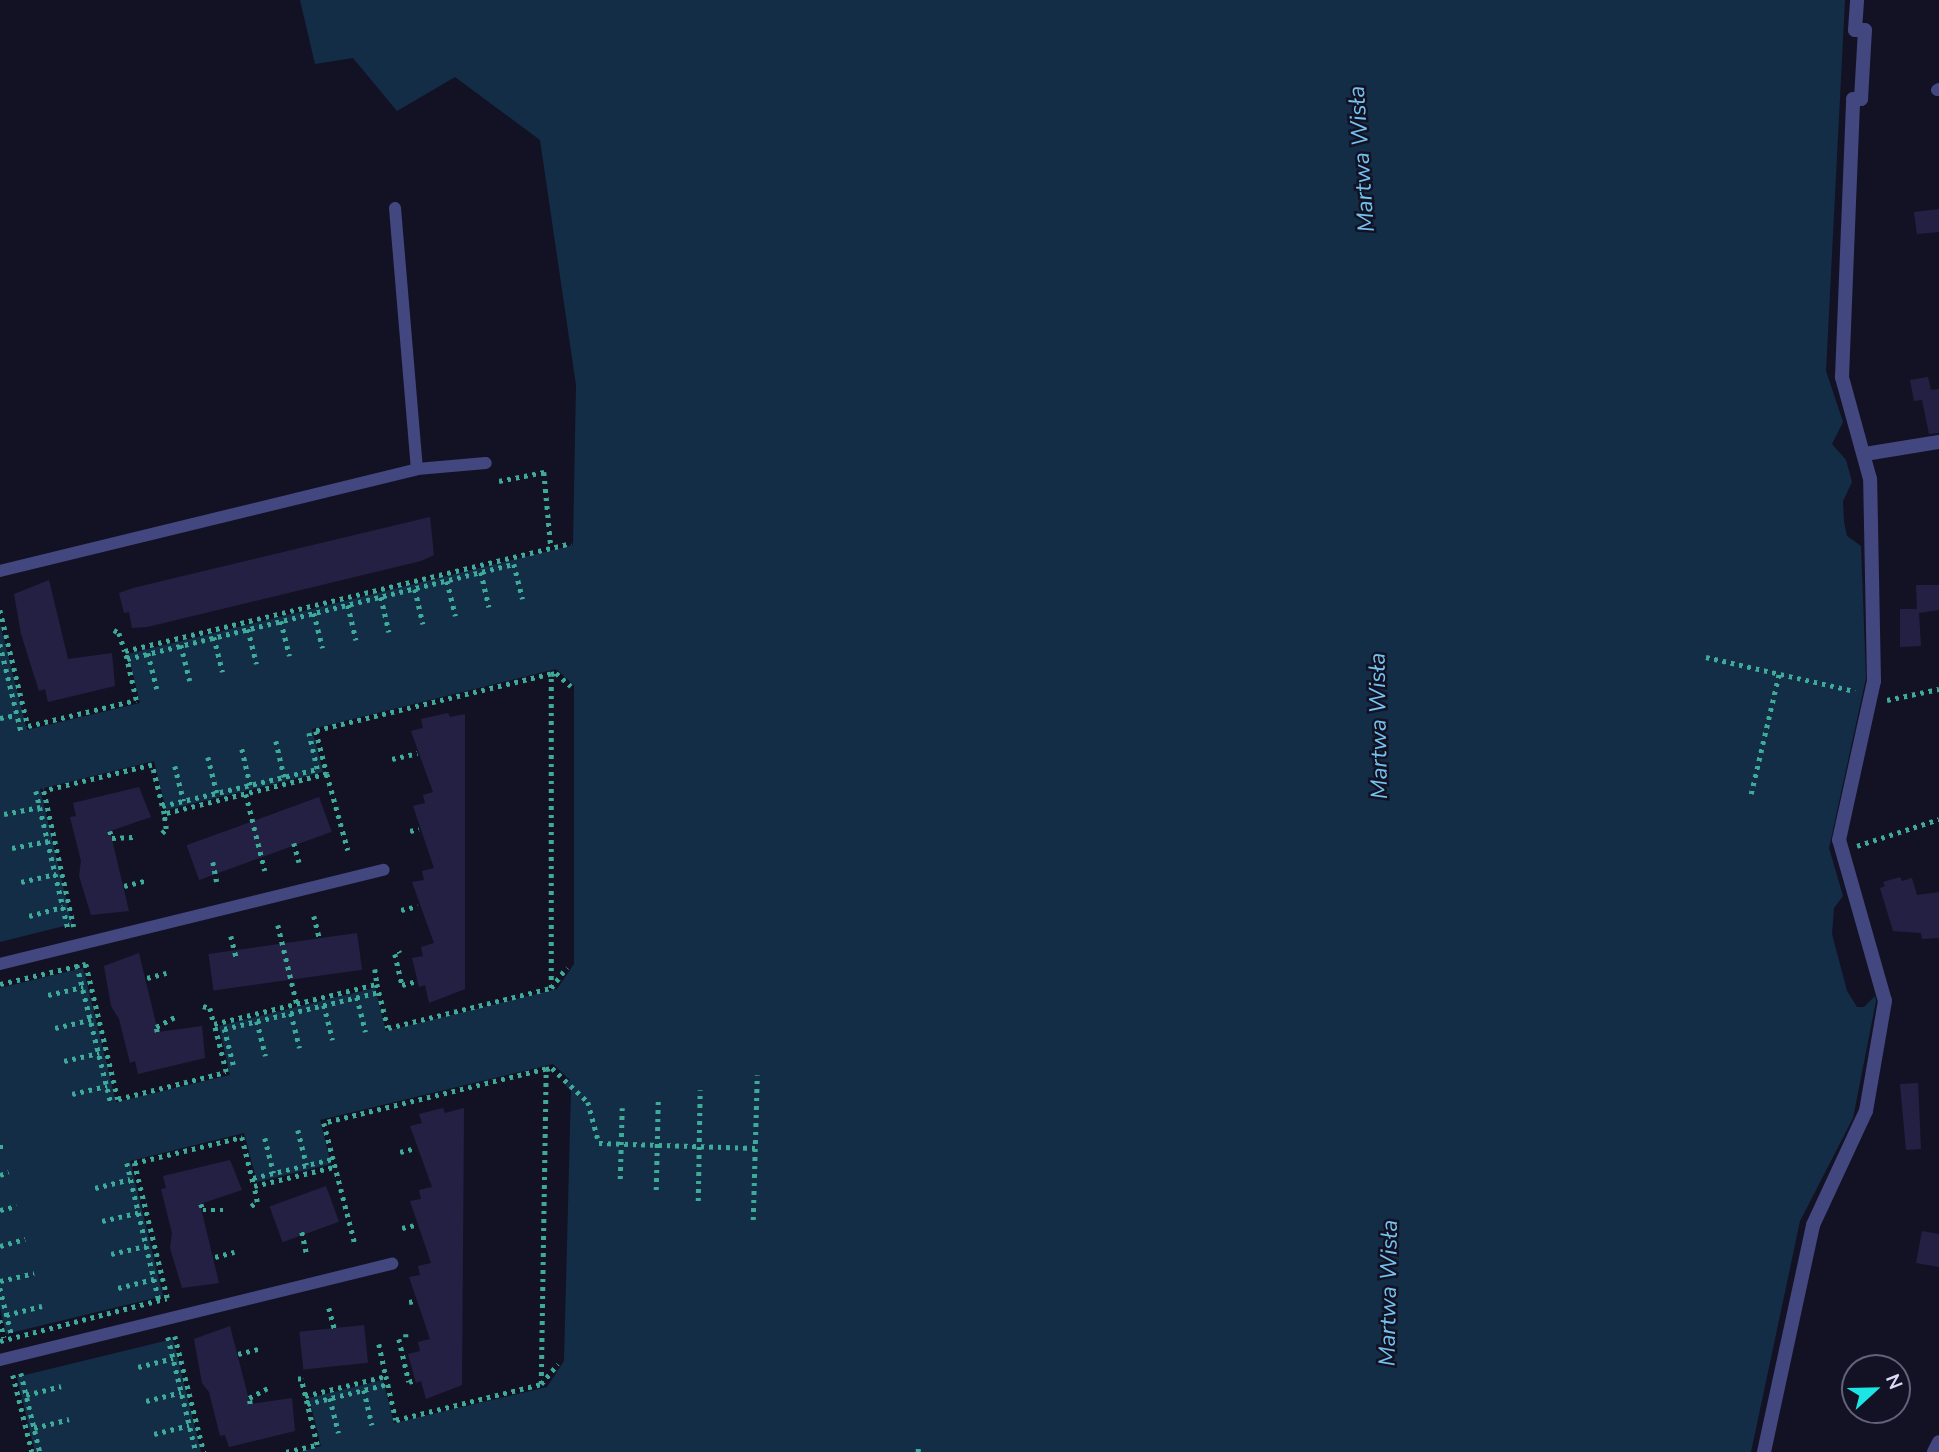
<!DOCTYPE html>
<meta charset="utf-8">
<style>
body{margin:0}
#map{position:relative;width:1939px;height:1452px;overflow:hidden;background:#131225;font-family:"Nunito Sans",sans-serif}
div>[style]{position:absolute}
[style*='--x']{left:calc(var(--x)*1px);top:calc(var(--y)*1px);width:calc(var(--w)*1px);rotate:calc(var(--a)*1deg)}
.water>*{inset:0;background:#142d47}
.building>*{inset:0;background:#242044;transform-origin:0 0}
.path>*{height:4.5px;margin-top:-2.25px;transform-origin:0;background:repeating-linear-gradient(90deg,#3eab99 0 3.5px,transparent 0 8.5px)}
.service>*{height:12px;margin:-6px;padding:0 6px;transform-origin:6px;border-radius:6px;background:#42477f}
.pedestrian>*{height:14px;margin:-7px;padding:0 7px;transform-origin:7px;border-radius:7px;background:#42477f}
.minor>*{height:14px;margin:-7px;padding:0 7px;transform-origin:7px;border-radius:7px;background:#42477f}
.tertiary>*{height:14px;margin:-7px;padding:0 7px;transform-origin:7px;border-radius:7px;background:#42477f}
span{translate:-50% -50%;white-space:nowrap;text-align:center;line-height:1.15;-webkit-text-stroke:5px #131225;paint-order:stroke}
.water-label{font-size:23px;color:#74c3ef;font-style:italic}
.north{position:absolute;left:1841px;top:1354px;width:70px;height:70px;box-sizing:border-box;background:#131225;border:2px solid #63627b;border-radius:50%;rotate:68deg;font-size:19px;font-weight:700;line-height:28px;text-align:center;color:#dbdafb}
.north::after{content:'';display:block;margin:auto;width:24px;height:32px;background:#1ce5e4;clip-path:polygon(50% 0,100% 100%,50% 72%,0 100%)}
</style>
<div id="map">
<div class="water">
<div style="clip-path:polygon(300px 0,1845px 0,1826px 371px,1843px 422px,1832px 444px,1846px 460px,1852px 482px,1843px 501px,1844px 522px,1847px 536px,1861px 546px,1866px 678px,1829px 848px,1843px 896px,1834px 908px,1832px 934px,1847px 991px,1857px 1007px,1864px 1007px,1875px 996px,1876px 1001px,1853px 1118px,1800px 1221px,1751px 1452px,299px 1452px,321px 1446px,309px 1398px,383px 1380px,394px 1423px,547px 1387px,564px 1361px,571px 1091px,565px 1085px,570px 1080px,553px 1064px,320px 1120px,331px 1164px,257px 1182px,244px 1133px,130px 1161px,163px 1296px,6px 1334px,0 1308px,0 988px,83px 968px,116px 1102px,230px 1075px,219px 1026px,375px 988px,386px 1031px,557px 989px,574px 964px,574px 685px,556px 669px,312px 729px,323px 772px,166px 810px,154px 761px,40px 789px,72px 924px,0 942px,0 624px,27px 730px,140px 703px,128px 654px,573px 545px,576px 385px,540px 140px,455px 77px,397px 111px,353px 58px,315px 64px)"></div>
<div style="clip-path:polygon(173px 1339px,201px 1452px,35px 1452px,17px 1377px)"></div>
</div>
<div class="building">
<div style="clip-path:polygon(1939px 209px,1939px 232px,1917px 234px,1914px 212px)"></div>
<div style="clip-path:polygon(1928px 377px,1931px 390px,1939px 389px,1939px 433px,1929px 434px,1922px 400px,1914px 401px,1910px 380px)"></div>
<div style="clip-path:polygon(430px 517px,434px 555px,421px 561px,147px 627px,132px 628px,129px 612px,124px 613px,119px 593px,133px 588px)"></div>
<div style="clip-path:polygon(49px 580px,68px 659px,112px 653px,115px 686px,48px 702px,45px 689px,39px 691px,21px 634px,14px 594px)"></div>
<div style="clip-path:polygon(1916px 585px,1939px 585px,1939px 610px,1919px 613px,1921px 646px,1900px 647px,1900px 609px,1917px 609px)"></div>
<div style="clip-path:polygon(448px 713px,450px 717px,465px 714px,465px 989px,429px 1003px,425px 985px,419px 987px,412px 958px,423px 956px,421px 947px,434px 943px,412px 882px,424px 880px,422px 871px,434px 868px,413px 806px,425px 803px,423px 795px,433px 792px,411px 731px,423px 728px,421px 719px)"></div>
<div style="clip-path:polygon(139px 787px,151px 817px,110px 831px,129px 911px,91px 915px,79px 876px,81px 861px,70px 817px,76px 816px,73px 803px)"></div>
<div style="left:319px;top:797px;width:37px;height:141px;rotate:70deg"></div>
<div style="clip-path:polygon(1900px 877px,1902px 881px,1912px 878px,1917px 895px,1939px 892px,1939px 938px,1922px 939px,1921px 933px,1893px 931px,1880px 888px,1885px 886px,1883px 882px)"></div>
<div style="left:357px;top:933px;width:37px;height:150px;rotate:82deg"></div>
<div style="clip-path:polygon(139px 953px,158px 1032px,202px 1026px,205px 1058px,138px 1074px,135px 1061px,130px 1063px,119px 1019px,111px 1006px,104px 966px)"></div>
<div style="clip-path:polygon(1918px 1083px,1921px 1149px,1906px 1150px,1900px 1084px)"></div>
<div style="clip-path:polygon(443px 1108px,445px 1113px,464px 1108px,462px 1385px,426px 1399px,421px 1381px,416px 1383px,408px 1354px,420px 1351px,418px 1342px,430px 1339px,409px 1277px,420px 1275px,418px 1266px,431px 1263px,410px 1201px,421px 1199px,419px 1190px,432px 1187px,410px 1126px,422px 1123px,419px 1114px)"></div>
<div style="clip-path:polygon(230px 1160px,242px 1190px,200px 1204px,219px 1283px,182px 1288px,170px 1248px,172px 1233px,161px 1189px,166px 1188px,163px 1176px)"></div>
<div style="left:326px;top:1186px;width:38px;height:60px;rotate:70deg"></div>
<div style="clip-path:polygon(1922px 1231px,1939px 1234px,1939px 1267px,1916px 1263px)"></div>
<div style="left:364px;top:1325px;width:38px;height:65px;rotate:84deg"></div>
<div style="clip-path:polygon(230px 1326px,250px 1404px,292px 1398px,295px 1431px,229px 1447px,225px 1435px,220px 1436px,209px 1392px,202px 1383px,194px 1339px)"></div>
</div>
<div class="path">
<div style="--x:499;--y:481;--w:46;--a:-11.3"></div>
<div style="--x:544;--y:472;--w:75;--a:84.7"></div>
<div style="--x:481;--y:572;--w:36;--a:77"></div>
<div style="--x:447;--y:581;--w:36;--a:76"></div>
<div style="--x:415;--y:589;--w:36;--a:77"></div>
<div style="--x:381;--y:597;--w:36;--a:77"></div>
<div style="--x:348;--y:605;--w:36;--a:77"></div>
<div style="--x:0;--y:610;--w:119;--a:76.4"></div>
<div style="--x:28;--y:726;--w:111;--a:-13.5"></div>
<div style="--x:136;--y:700;--w:50;--a:-102.7"></div>
<div style="--x:125;--y:651;--w:459;--a:-13.6"></div>
<div style="--x:314;--y:613;--w:36;--a:76"></div>
<div style="--x:281;--y:621;--w:36;--a:76"></div>
<div style="--x:248;--y:629;--w:36;--a:76"></div>
<div style="--x:114;--y:630;--w:6;--a:31"></div>
<div style="--x:119;--y:633;--w:19;--a:72"></div>
<div style="--x:214;--y:637;--w:36;--a:76"></div>
<div style="--x:0;--y:644;--w:89;--a:76.4"></div>
<div style="--x:181;--y:645;--w:37;--a:76"></div>
<div style="--x:148;--y:653;--w:37;--a:76"></div>
<div style="--x:1706;--y:657;--w:153;--a:12.9"></div>
<div style="--x:127;--y:659;--w:398;--a:-13.8"></div>
<div style="--x:514;--y:564;--w:36;--a:76"></div>
<div style="--x:551;--y:674;--w:5;--a:-11"></div>
<div style="--x:556;--y:673;--w:20;--a:41"></div>
<div style="--x:1887;--y:700;--w:53;--a:-11.9"></div>
<div style="--x:0;--y:718;--w:17;--a:-10"></div>
<div style="--x:276;--y:741;--w:37;--a:77"></div>
<div style="--x:242;--y:749;--w:37;--a:77"></div>
<div style="--x:208;--y:757;--w:37;--a:76"></div>
<div style="--x:392;--y:759;--w:26;--a:-13"></div>
<div style="--x:175;--y:766;--w:36;--a:76"></div>
<div style="--x:327;--y:774;--w:79;--a:74.6"></div>
<div style="--x:36;--y:791;--w:142;--a:76.9"></div>
<div style="--x:246;--y:794;--w:79;--a:76.1"></div>
<div style="--x:1751;--y:794;--w:123;--a:-76.9"></div>
<div style="--x:162;--y:806;--w:159;--a:-13.4"></div>
<div style="--x:317;--y:769;--w:37;--a:-103"></div>
<div style="--x:4;--y:814;--w:37;--a:-11"></div>
<div style="--x:110;--y:831;--w:7;--a:74"></div>
<div style="--x:112;--y:838;--w:21;--a:-3"></div>
<div style="--x:410;--y:831;--w:9;--a:-13"></div>
<div style="--x:162;--y:833;--w:6;--a:-45"></div>
<div style="--x:166;--y:829;--w:15;--a:-98"></div>
<div style="--x:294;--y:843;--w:20;--a:75"></div>
<div style="--x:1857;--y:846;--w:86;--a:-18.2"></div>
<div style="--x:12;--y:848;--w:37;--a:-11"></div>
<div style="--x:213;--y:862;--w:20;--a:79"></div>
<div style="--x:21;--y:882;--w:36;--a:-13"></div>
<div style="--x:124;--y:886;--w:21;--a:-14"></div>
<div style="--x:401;--y:910;--w:17;--a:-13"></div>
<div style="--x:29;--y:916;--w:35;--a:-15"></div>
<div style="--x:314;--y:916;--w:25;--a:76"></div>
<div style="--x:278;--y:925;--w:81;--a:76.5"></div>
<div style="--x:231;--y:936;--w:25;--a:76"></div>
<div style="--x:399;--y:951;--w:2;--a:63"></div>
<div style="--x:395;--y:954;--w:32;--a:77"></div>
<div style="--x:402;--y:985;--w:16;--a:-15"></div>
<div style="--x:77;--y:965;--w:142;--a:76.2"></div>
<div style="--x:375;--y:969;--w:15;--a:82"></div>
<div style="--x:147;--y:978;--w:20;--a:-15"></div>
<div style="--x:0;--y:984;--w:88;--a:-13.1"></div>
<div style="--x:86;--y:964;--w:139;--a:76.7"></div>
<div style="--x:118;--y:1099;--w:111;--a:-14"></div>
<div style="--x:226;--y:1072;--w:49;--a:-104"></div>
<div style="--x:214;--y:1024;--w:168;--a:-13.8"></div>
<div style="--x:377;--y:984;--w:45;--a:76"></div>
<div style="--x:388;--y:1028;--w:168;--a:-13.8"></div>
<div style="--x:551;--y:988;--w:314;--a:-90"></div>
<div style="--x:551;--y:674;--w:242;--a:166.4"></div>
<div style="--x:316;--y:731;--w:44;--a:75.7"></div>
<div style="--x:327;--y:774;--w:168;--a:166.2"></div>
<div style="--x:164;--y:814;--w:50;--a:-103.8"></div>
<div style="--x:152;--y:765;--w:111;--a:166.5"></div>
<div style="--x:44;--y:791;--w:139;--a:77.6"></div>
<div style="--x:551;--y:988;--w:26;--a:-53"></div>
<div style="--x:48;--y:995;--w:36;--a:-13"></div>
<div style="--x:357;--y:997;--w:36;--a:76"></div>
<div style="--x:324;--y:1005;--w:36;--a:76"></div>
<div style="--x:203;--y:1006;--w:7;--a:16"></div>
<div style="--x:210;--y:1008;--w:16;--a:76"></div>
<div style="--x:291;--y:1013;--w:36;--a:76"></div>
<div style="--x:257;--y:1021;--w:36;--a:76"></div>
<div style="--x:55;--y:1028;--w:37;--a:-13"></div>
<div style="--x:157;--y:1032;--w:5;--a:-101"></div>
<div style="--x:156;--y:1027;--w:24;--a:-28"></div>
<div style="--x:64;--y:1061;--w:36;--a:-13"></div>
<div style="--x:233;--y:1065;--w:37;--a:-104"></div>
<div style="--x:224;--y:1029;--w:159;--a:-13.4"></div>
<div style="--x:546;--y:1069;--w:6;--a:-9"></div>
<div style="--x:552;--y:1068;--w:50;--a:43.4"></div>
<div style="--x:588;--y:1102;--w:42;--a:75"></div>
<div style="--x:599;--y:1143;--w:156;--a:1.8"></div>
<div style="--x:72;--y:1094;--w:36;--a:-13"></div>
<div style="--x:298;--y:1130;--w:36;--a:76"></div>
<div style="--x:265;--y:1138;--w:36;--a:76"></div>
<div style="--x:0;--y:1147;--w:3;--a:0"></div>
<div style="--x:400;--y:1152;--w:16;--a:-14"></div>
<div style="--x:127;--y:1163;--w:141;--a:76.9"></div>
<div style="--x:0;--y:1175;--w:9;--a:-18"></div>
<div style="--x:253;--y:1178;--w:81;--a:-13.5"></div>
<div style="--x:620;--y:1179;--w:71;--a:-88.4"></div>
<div style="--x:95;--y:1188;--w:36;--a:-14"></div>
<div style="--x:656;--y:1190;--w:90;--a:-88.7"></div>
<div style="--x:698;--y:1201;--w:111;--a:-89"></div>
<div style="--x:201;--y:1204;--w:6;--a:72"></div>
<div style="--x:203;--y:1210;--w:20;--a:0"></div>
<div style="--x:251;--y:1206;--w:7;--a:-34"></div>
<div style="--x:257;--y:1202;--w:16;--a:-101"></div>
<div style="--x:0;--y:1210;--w:17;--a:-13"></div>
<div style="--x:753;--y:1220;--w:145;--a:-88.4"></div>
<div style="--x:102;--y:1221;--w:37;--a:-13"></div>
<div style="--x:402;--y:1228;--w:13;--a:-13"></div>
<div style="--x:302;--y:1232;--w:25;--a:78"></div>
<div style="--x:0;--y:1246;--w:26;--a:-16"></div>
<div style="--x:111;--y:1254;--w:36;--a:-13"></div>
<div style="--x:215;--y:1257;--w:20;--a:-15"></div>
<div style="--x:0;--y:1281;--w:35;--a:-13"></div>
<div style="--x:0;--y:1288;--w:49;--a:76"></div>
<div style="--x:118;--y:1288;--w:37;--a:-14"></div>
<div style="--x:409;--y:1302;--w:6;--a:-9"></div>
<div style="--x:329;--y:1308;--w:24;--a:75"></div>
<div style="--x:6;--y:1315;--w:37;--a:-14"></div>
<div style="--x:0;--y:1320;--w:18;--a:77"></div>
<div style="--x:406;--y:1334;--w:3;--a:90"></div>
<div style="--x:175;--y:1336;--w:120;--a:76"></div>
<div style="--x:168;--y:1337;--w:118;--a:76.3"></div>
<div style="--x:399;--y:1339;--w:44;--a:76.9"></div>
<div style="--x:409;--y:1382;--w:6;--a:-18"></div>
<div style="--x:0;--y:1341;--w:172;--a:-14.4"></div>
<div style="--x:167;--y:1298;--w:139;--a:-103.7"></div>
<div style="--x:134;--y:1163;--w:111;--a:-13.5"></div>
<div style="--x:242;--y:1137;--w:50;--a:76.2"></div>
<div style="--x:254;--y:1186;--w:82;--a:-13.4"></div>
<div style="--x:379;--y:1344;--w:33;--a:78"></div>
<div style="--x:238;--y:1354;--w:21;--a:-14"></div>
<div style="--x:138;--y:1367;--w:36;--a:-14"></div>
<div style="--x:21;--y:1373;--w:81;--a:76.5"></div>
<div style="--x:13;--y:1375;--w:79;--a:76.1"></div>
<div style="--x:541;--y:1384;--w:26;--a:-50"></div>
<div style="--x:364;--y:1390;--w:36;--a:77"></div>
<div style="--x:26;--y:1395;--w:36;--a:-14"></div>
<div style="--x:305;--y:1396;--w:83;--a:-13.9"></div>
<div style="--x:386;--y:1376;--w:45;--a:77.2"></div>
<div style="--x:396;--y:1420;--w:149;--a:-13.9"></div>
<div style="--x:541;--y:1384;--w:315;--a:-89.1"></div>
<div style="--x:546;--y:1069;--w:228;--a:166.3"></div>
<div style="--x:324;--y:1123;--w:125;--a:75.6"></div>
<div style="--x:330;--y:1398;--w:36;--a:76"></div>
<div style="--x:146;--y:1401;--w:36;--a:-14"></div>
<div style="--x:250;--y:1404;--w:6;--a:-99"></div>
<div style="--x:249;--y:1398;--w:21;--a:-28"></div>
<div style="--x:307;--y:1404;--w:83;--a:-13.9"></div>
<div style="--x:34;--y:1428;--w:36;--a:-14"></div>
<div style="--x:154;--y:1434;--w:36;--a:-14"></div>
<div style="--x:286;--y:1452;--w:32;--a:-13"></div>
<div style="--x:317;--y:1445;--w:68;--a:-103.6"></div>
<div style="--x:301;--y:1379;--w:7;--a:180"></div>
<div style="--x:918;--y:1452;--w:5;--a:-90"></div>
</div>
<div class="service">
<div style="--x:1937;--y:90;--w:2;--a:-27"></div>
<div style="--x:395;--y:208;--w:262;--a:85.2"></div>
<div style="--x:0;--y:571;--w:429;--a:-13.7"></div>
<div style="--x:417;--y:469;--w:69;--a:-5"></div>
<div style="--x:0;--y:964;--w:395;--a:-13.8"></div>
<div style="--x:0;--y:1360;--w:404;--a:-13.8"></div>
</div>
<div class="pedestrian">
<div style="--x:1764;--y:1452;--w:232;--a:-77.8"></div>
<div style="--x:1813;--y:1225;--w:126;--a:-65.1"></div>
<div style="--x:1866;--y:1111;--w:112;--a:-80.2"></div>
<div style="--x:1885;--y:1001;--w:167;--a:-105.9"></div>
<div style="--x:1839;--y:840;--w:163;--a:-77.6"></div>
<div style="--x:1874;--y:681;--w:202;--a:-91.1"></div>
<div style="--x:1870;--y:479;--w:106;--a:-105.4"></div>
<div style="--x:1842;--y:377;--w:278;--a:-87.7"></div>
<div style="--x:1853;--y:99;--w:8;--a:0"></div>
<div style="--x:1861;--y:99;--w:69;--a:-86.7"></div>
<div style="--x:1865;--y:30;--w:10;--a:180"></div>
<div style="--x:1855;--y:30;--w:30;--a:-86"></div>
</div>
<div class="minor">
<div style="--x:1865;--y:454;--w:75;--a:-9.2"></div>
</div>
<div class="tertiary">
<div style="--x:1934;--y:1452;--w:11;--a:-63"></div>
</div>
<div class="water-label">
<span style="left:1362px;top:159px;rotate:-94deg">Martwa Wisła</span>
<span style="left:1379px;top:726px;rotate:-91deg">Martwa Wisła</span>
<span style="left:1389px;top:1293px;rotate:-89deg">Martwa Wisła</span>
</div>
<div class="north">N</div>
</div>
